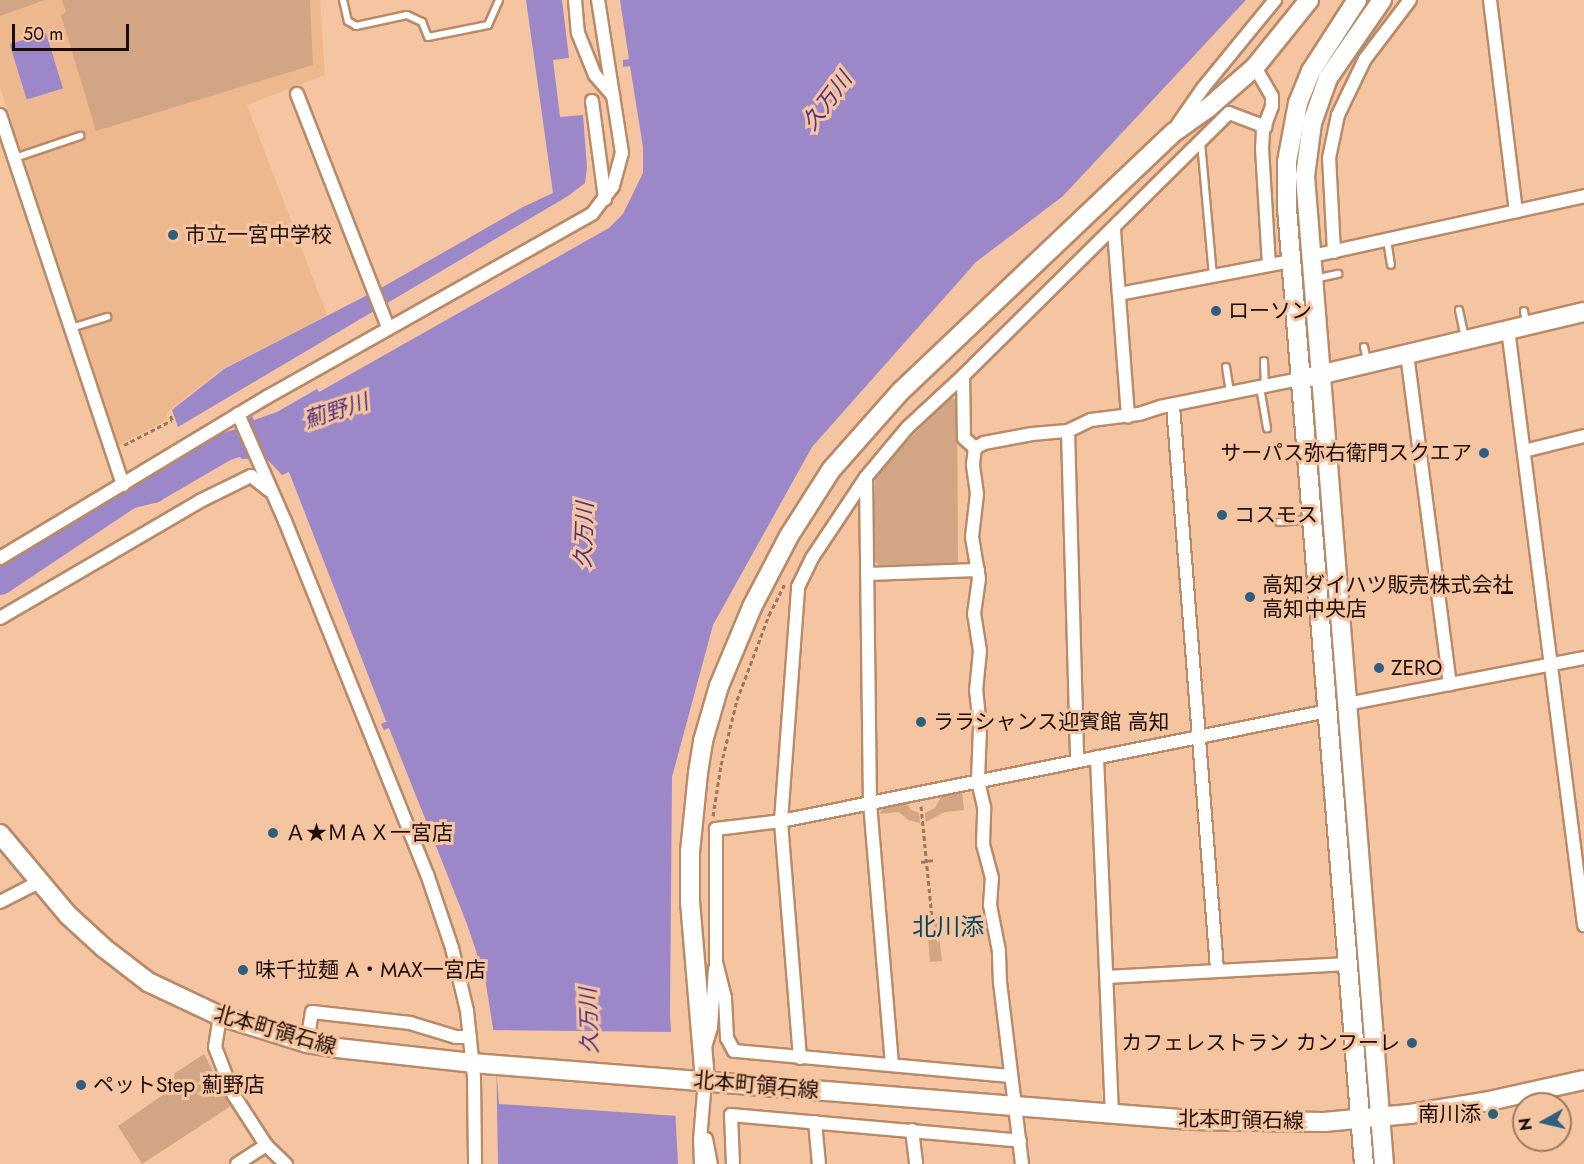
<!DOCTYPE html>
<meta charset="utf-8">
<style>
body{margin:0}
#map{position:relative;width:1584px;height:1164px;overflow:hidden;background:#f5c4a0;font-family:Jost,"Noto Sans JP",sans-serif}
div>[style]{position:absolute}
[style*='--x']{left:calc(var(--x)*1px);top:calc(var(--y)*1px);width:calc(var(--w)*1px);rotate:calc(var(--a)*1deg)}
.built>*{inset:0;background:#eeb88f}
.green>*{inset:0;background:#d2a685}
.water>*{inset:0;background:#9c87c8;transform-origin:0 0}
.pier>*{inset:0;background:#f5c4a0}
.river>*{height:28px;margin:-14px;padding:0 14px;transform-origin:14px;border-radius:14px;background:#9c87c8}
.path>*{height:3px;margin-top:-1.5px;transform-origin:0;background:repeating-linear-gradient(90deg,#9b785e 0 4.5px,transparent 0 7.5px)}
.roads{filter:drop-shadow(2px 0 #b88a68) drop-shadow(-2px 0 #b88a68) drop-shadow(0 2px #b88a68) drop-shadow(0 -2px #b88a68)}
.lane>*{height:6px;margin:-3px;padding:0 3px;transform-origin:3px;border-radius:3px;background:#fff}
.street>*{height:12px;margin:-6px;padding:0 6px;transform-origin:6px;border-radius:6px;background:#fff}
.secondary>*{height:18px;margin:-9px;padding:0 9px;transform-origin:9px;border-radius:9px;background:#fff}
.dots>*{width:16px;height:16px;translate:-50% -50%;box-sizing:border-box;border:3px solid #f5c4a0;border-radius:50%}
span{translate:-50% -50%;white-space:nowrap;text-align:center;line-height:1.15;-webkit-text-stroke:6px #f5c4a0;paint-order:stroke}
.poi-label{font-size:21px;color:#1c0c01}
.left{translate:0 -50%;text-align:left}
.right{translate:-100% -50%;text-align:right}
.street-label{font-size:21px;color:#1c0c01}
.water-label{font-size:22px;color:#513281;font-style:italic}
.quarter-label{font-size:24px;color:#054565}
.north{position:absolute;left:1512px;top:1092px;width:60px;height:60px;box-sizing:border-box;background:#f5c4a0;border:2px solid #9e7a60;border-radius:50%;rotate:262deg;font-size:16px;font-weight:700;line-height:24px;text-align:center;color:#1c0c01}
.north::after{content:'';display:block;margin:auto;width:21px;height:27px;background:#2f5f7e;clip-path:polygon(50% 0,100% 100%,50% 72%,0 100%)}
.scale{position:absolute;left:12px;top:24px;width:117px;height:27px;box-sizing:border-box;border:3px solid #1c0c01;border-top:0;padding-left:8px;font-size:18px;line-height:21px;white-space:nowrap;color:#1c0c01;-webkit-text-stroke:4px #f5c4a0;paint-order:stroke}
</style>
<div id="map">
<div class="built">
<div style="clip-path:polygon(0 0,320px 0,325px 75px,247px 105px,327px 315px,219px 371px,171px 409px,166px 415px,168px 419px,119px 445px,0 87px)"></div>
</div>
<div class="green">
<div style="clip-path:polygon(0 0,45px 0,0 16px)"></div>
<div style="clip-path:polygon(62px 0,310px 0,313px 65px,96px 131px,61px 15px,66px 12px)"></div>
<div style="clip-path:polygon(950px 397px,957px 400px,958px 564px,879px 565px,874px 560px,875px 475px)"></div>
<div style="clip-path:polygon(962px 791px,964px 810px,945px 812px,926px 822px,925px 813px,935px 808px,942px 795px)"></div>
<div style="clip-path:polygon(906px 802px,911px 810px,919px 813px,920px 823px,908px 820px,899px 812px,879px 814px,884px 807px)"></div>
<div style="clip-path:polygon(937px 921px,942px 961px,930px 962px,927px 922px)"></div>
<div style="clip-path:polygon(204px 1054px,231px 1106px,142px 1164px,118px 1126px,170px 1090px,175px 1073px)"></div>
</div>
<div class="water">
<div style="clip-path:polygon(526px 0,562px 0,569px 58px,553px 60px,560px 117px,583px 115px,587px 167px,585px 183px,568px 196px,178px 427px,172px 410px,224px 369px,381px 288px,523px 207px,553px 193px)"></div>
<div style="clip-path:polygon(620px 0,1246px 0,1063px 196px,976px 262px,812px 447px,713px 625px,672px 777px,670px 1013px,678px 1164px,498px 1164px,496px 1047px,485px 978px,467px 924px,389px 728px,391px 727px,384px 730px,381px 724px,388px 721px,386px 721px,289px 472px,282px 475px,266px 458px,241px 459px,231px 434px,252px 416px,254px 420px,277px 412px,317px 389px,319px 392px,609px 228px,623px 214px,643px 173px,643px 147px,630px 66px,623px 67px,623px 60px,629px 59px)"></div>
<div style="left:46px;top:33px;width:58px;height:38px;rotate:73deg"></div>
</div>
<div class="pier">
<div style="clip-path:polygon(493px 1030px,674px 1032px,678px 1116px,499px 1104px)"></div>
</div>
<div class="river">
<div style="--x:0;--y:581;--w:155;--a:-33.7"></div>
<div style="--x:129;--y:495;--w:25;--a:-14"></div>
<div style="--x:153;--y:489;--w:83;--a:-30.3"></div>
<div style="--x:225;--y:447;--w:47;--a:-17.3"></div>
</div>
<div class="path">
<div style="--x:124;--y:445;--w:54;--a:-27.5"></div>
<div style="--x:172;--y:420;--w:6;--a:-108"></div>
<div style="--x:921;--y:806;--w:113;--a:84.4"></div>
<div style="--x:713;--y:816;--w:52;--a:-81.1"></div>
<div style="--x:721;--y:765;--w:67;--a:-76.2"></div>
<div style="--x:737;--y:700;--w:91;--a:-69.4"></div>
<div style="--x:769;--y:615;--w:34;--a:-63"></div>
<div style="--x:921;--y:862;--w:12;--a:-9"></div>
<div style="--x:925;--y:919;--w:14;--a:-4"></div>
</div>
<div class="roads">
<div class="lane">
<div style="--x:343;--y:0;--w:22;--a:77"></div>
<div style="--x:348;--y:21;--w:9;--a:32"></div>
<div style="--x:356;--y:26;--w:52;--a:-12.2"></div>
<div style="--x:407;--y:15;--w:17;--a:25"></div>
<div style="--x:422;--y:22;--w:16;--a:68"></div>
<div style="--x:428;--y:37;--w:61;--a:-11.3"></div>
<div style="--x:488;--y:25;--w:27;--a:-66"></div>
<div style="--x:1201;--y:142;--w:135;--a:84.9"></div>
<div style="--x:15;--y:158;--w:69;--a:-18.7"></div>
<div style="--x:1387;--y:240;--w:25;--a:81"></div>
<div style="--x:1314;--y:279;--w:25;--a:-12"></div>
<div style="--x:1459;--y:310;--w:30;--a:78"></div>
<div style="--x:1524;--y:311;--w:13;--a:81"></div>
<div style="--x:71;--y:328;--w:38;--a:-17"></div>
<div style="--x:1364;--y:347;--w:13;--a:77"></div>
<div style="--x:1264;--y:361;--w:25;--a:88"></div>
<div style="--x:1226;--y:367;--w:25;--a:81"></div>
<div style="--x:1260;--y:387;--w:42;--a:80.3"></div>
<div style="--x:1279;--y:522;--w:32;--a:-5"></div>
</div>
<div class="street">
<div style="--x:575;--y:0;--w:33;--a:85"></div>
<div style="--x:578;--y:33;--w:45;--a:68"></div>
<div style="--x:595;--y:75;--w:28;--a:49"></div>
<div style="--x:1490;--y:0;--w:213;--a:83"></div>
<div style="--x:1255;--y:67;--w:34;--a:60"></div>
<div style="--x:1272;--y:97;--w:9;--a:90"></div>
<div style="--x:1272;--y:106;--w:27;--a:110"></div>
<div style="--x:1263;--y:131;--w:17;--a:93"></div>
<div style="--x:1262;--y:148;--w:117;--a:86.6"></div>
<div style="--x:297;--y:94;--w:251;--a:68.7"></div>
<div style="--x:592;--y:101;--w:99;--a:82.4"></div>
<div style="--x:0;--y:115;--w:390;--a:71.6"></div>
<div style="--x:1178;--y:124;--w:44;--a:-55.2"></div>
<div style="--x:1203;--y:88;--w:114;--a:-50.7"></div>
<div style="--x:1114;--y:230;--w:187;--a:85.7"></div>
<div style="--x:1334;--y:252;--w:94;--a:-93"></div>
<div style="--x:1329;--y:158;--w:44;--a:-78.2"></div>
<div style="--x:1338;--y:115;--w:62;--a:-64.3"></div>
<div style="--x:1365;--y:59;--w:74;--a:-52.7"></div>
<div style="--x:1312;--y:256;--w:279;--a:-12.4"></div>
<div style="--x:1119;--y:294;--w:175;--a:-10.9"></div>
<div style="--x:1508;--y:329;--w:601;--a:82.73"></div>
<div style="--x:1407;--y:354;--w:333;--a:82.6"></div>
<div style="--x:1173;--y:405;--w:566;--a:85.54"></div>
<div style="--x:238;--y:414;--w:117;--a:66.3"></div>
<div style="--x:285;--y:521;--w:380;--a:68.1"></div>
<div style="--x:427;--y:874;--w:78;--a:71.3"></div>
<div style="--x:452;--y:948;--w:65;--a:76.6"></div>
<div style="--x:467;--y:1011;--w:67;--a:84"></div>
<div style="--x:474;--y:1078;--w:86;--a:89.3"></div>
<div style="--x:1068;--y:431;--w:330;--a:88.4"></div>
<div style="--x:975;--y:448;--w:15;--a:-138"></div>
<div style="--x:964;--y:438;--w:62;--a:-90.9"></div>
<div style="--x:963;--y:376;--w:374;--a:-44.7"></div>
<div style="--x:1229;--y:113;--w:39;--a:21"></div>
<div style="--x:1524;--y:451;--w:62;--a:-14"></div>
<div style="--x:866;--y:477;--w:326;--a:89.3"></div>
<div style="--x:870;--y:803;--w:263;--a:85.2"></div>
<div style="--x:0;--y:558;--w:312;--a:-31.1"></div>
<div style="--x:267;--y:397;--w:373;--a:-29.4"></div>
<div style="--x:592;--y:214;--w:35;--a:-53"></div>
<div style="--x:613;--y:186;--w:34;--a:-75"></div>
<div style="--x:622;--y:153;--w:155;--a:-98.9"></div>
<div style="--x:867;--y:574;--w:111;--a:-2.1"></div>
<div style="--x:0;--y:618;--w:232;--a:-30.3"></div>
<div style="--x:200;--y:501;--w:57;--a:-26.1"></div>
<div style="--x:251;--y:476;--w:23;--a:38"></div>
<div style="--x:1347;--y:704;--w:241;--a:-11"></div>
<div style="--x:1097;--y:757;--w:359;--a:87.6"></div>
<div style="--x:0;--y:902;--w:44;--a:-27.1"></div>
<div style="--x:1108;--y:977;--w:239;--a:-3.1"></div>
<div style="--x:220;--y:1016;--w:31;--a:99"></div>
<div style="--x:215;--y:1047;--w:50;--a:69"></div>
<div style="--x:233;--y:1094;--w:61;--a:57.1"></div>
<div style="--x:266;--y:1145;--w:28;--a:44"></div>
<div style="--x:307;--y:1043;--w:31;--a:-81"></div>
<div style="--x:312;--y:1012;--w:99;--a:6.4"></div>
<div style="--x:410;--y:1023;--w:48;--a:16.9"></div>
<div style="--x:456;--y:1037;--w:14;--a:0"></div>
<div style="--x:705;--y:1047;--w:21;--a:-73"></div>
<div style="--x:711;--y:1027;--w:58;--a:-86.1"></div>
<div style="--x:800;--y:1058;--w:238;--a:-94.6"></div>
<div style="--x:781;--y:821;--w:235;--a:-85.8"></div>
<div style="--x:798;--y:587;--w:32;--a:-64"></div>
<div style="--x:812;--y:558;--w:97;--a:-56.3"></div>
<div style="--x:866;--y:477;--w:65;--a:-50"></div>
<div style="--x:908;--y:427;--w:75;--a:-42.8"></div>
<div style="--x:1010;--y:1076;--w:277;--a:-174.8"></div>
<div style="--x:734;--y:1051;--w:15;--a:-118"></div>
<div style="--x:727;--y:1038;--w:40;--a:-92.9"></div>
<div style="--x:725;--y:998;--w:37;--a:-104"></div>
<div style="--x:716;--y:962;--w:133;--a:-90"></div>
<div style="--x:716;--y:829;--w:65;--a:-7"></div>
<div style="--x:781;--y:821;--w:558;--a:-11.37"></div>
<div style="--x:815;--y:1122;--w:42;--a:84.6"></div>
<div style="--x:912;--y:1130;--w:34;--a:83"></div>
<div style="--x:706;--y:1139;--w:25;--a:79"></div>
<div style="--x:237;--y:1164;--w:35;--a:-33"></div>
<div style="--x:701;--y:1164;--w:24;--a:-92"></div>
<div style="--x:700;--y:1140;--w:60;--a:-85.2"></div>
<div style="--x:733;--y:1164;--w:49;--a:-92.3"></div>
<div style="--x:731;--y:1115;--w:290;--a:5.1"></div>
<div style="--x:1022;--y:1164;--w:182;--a:-96.9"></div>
<div style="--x:1000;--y:983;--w:32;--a:-92"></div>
<div style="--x:999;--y:951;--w:47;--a:-101.1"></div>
<div style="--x:990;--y:905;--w:27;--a:-86"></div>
<div style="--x:992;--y:878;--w:35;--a:-105"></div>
<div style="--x:983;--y:844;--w:37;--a:-88"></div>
<div style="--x:984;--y:807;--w:28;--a:-103"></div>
<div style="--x:978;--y:780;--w:53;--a:-87.8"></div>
<div style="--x:980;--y:727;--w:36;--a:-96"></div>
<div style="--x:976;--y:691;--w:40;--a:-84.3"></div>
<div style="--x:980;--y:651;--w:37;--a:-99"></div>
<div style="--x:974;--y:614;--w:35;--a:-82"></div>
<div style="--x:979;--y:579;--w:43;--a:-99.5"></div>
<div style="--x:972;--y:537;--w:43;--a:-83.4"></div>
<div style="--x:977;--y:494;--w:30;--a:-98"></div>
<div style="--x:973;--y:464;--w:16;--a:-83"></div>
<div style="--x:975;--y:448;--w:10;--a:-29"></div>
<div style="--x:984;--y:443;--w:49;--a:-10.6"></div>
<div style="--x:1032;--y:434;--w:36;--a:-5"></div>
<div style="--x:1068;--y:431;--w:25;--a:-26"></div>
<div style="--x:1091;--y:420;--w:48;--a:-7.1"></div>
<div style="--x:1139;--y:414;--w:22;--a:-18"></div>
<div style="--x:1160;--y:407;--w:143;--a:-11.3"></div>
</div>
<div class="secondary">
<div style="--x:1357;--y:0;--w:85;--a:122.9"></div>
<div style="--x:1311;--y:71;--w:35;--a:112"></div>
<div style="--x:1298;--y:103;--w:60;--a:100.6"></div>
<div style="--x:1287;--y:162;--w:46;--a:90"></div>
<div style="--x:1287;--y:208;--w:959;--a:85.4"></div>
<div style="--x:1382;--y:0;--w:95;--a:124.7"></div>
<div style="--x:1328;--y:78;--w:48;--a:109.6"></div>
<div style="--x:1312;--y:123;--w:53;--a:97.5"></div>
<div style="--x:1305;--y:176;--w:991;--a:85.43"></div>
<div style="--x:1311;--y:377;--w:281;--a:-13.4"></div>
<div style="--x:0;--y:834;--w:106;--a:50"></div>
<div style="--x:68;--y:915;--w:49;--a:42.5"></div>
<div style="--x:104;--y:948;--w:56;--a:37.7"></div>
<div style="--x:148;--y:982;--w:80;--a:25.3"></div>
<div style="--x:220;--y:1016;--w:91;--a:17.2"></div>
<div style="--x:307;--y:1043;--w:30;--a:9"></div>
<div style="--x:337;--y:1048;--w:136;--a:6.3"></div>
<div style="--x:472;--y:1063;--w:722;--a:4.53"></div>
<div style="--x:1192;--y:1120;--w:132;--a:0.9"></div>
<div style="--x:1324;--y:1122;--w:86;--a:-5.3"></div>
<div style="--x:1410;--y:1114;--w:80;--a:-9.3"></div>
<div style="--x:1489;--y:1101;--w:97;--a:-12.5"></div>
<div style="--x:705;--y:1080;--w:179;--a:-94.8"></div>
<div style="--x:690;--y:902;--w:50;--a:-90"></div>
<div style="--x:690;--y:852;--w:79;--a:-84.2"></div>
<div style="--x:698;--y:773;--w:32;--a:-81"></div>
<div style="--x:703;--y:741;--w:57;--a:-73.8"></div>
<div style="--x:719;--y:686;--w:86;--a:-67.3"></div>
<div style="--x:752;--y:607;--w:80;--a:-62.5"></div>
<div style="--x:789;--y:536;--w:78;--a:-57.5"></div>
<div style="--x:831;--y:470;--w:106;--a:-48.5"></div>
<div style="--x:901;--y:391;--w:375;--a:-43.5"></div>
<div style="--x:1173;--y:133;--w:43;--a:-35.5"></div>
<div style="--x:1208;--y:108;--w:62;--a:-41.1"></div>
<div style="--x:1255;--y:67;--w:86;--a:-51.1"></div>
</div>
</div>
<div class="dots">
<div style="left:173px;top:235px;background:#2f5f7e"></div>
<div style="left:1216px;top:311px;background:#2f5f7e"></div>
<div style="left:1484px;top:453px;background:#2f5f7e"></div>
<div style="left:1222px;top:515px;background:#2f5f7e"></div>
<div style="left:1250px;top:597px;background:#2f5f7e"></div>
<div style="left:1379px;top:668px;background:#2f5f7e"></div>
<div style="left:921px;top:722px;background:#2f5f7e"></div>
<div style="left:273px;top:833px;background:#2f5f7e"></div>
<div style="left:243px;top:970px;background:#2f5f7e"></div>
<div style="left:1412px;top:1043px;background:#2f5f7e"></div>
<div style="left:81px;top:1085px;background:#2f5f7e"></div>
<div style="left:1493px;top:1114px;background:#2f5f7e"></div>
</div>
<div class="poi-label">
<span class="left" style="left:185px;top:235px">市立一宮中学校</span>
<span class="left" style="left:1228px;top:311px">ローソン</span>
<span class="right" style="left:1472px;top:453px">サーパス弥右衛門スクエア</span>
<span class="left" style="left:1234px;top:515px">コスモス</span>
<span class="left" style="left:1262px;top:597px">高知ダイハツ販売株式会社<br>高知中央店</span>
<span class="left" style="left:1391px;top:668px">ZERO</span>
<span class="left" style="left:933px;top:722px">ララシャンス迎賓館 高知</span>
<span class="left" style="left:285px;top:833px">Ａ★ＭＡＸ一宮店</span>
<span class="left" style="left:255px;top:970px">味千拉麺 A・MAX一宮店</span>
<span class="right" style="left:1400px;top:1043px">カフェレストラン カンフーレ</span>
<span class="left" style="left:93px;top:1085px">ペットStep 薊野店</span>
<span class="right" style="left:1481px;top:1114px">南川添</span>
</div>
<div class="street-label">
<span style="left:275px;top:1030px;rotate:16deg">北本町領石線</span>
<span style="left:756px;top:1085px;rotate:5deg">北本町領石線</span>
<span style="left:1241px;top:1120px;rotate:1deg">北本町領石線</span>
</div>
<div class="water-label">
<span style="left:827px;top:101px;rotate:-53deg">久万川</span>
<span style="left:336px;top:411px;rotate:-18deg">薊野川</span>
<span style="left:584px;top:535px;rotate:-88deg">久万川</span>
<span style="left:589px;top:1021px;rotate:-92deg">久万川</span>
</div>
<div class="quarter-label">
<span style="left:948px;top:927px">北川添</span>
</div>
<div class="north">N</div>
<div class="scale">50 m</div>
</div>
